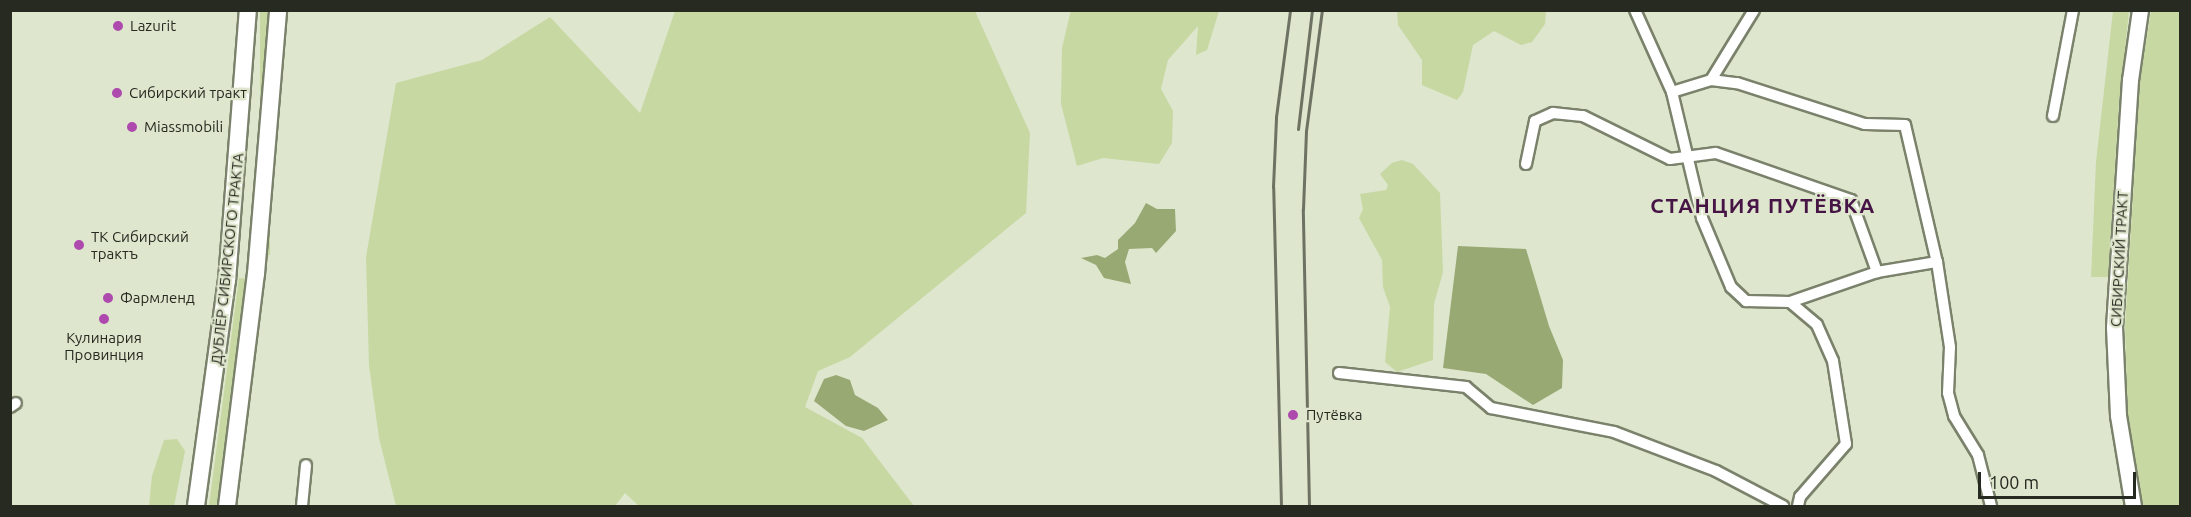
<!DOCTYPE html>
<meta charset="utf-8">
<style>
body{margin:0}
#map{position:relative;width:2191px;height:517px;overflow:hidden;background:#dee6cd;font-family:Ubuntu,sans-serif}
div>[style]{position:absolute}
[style*='--x']{left:calc(var(--x)*1px);top:calc(var(--y)*1px);width:calc(var(--w)*1px);rotate:calc(var(--a)*1deg)}
.green>*{inset:0;background:#c7d8a2;transform-origin:0 0}
.water>*{inset:0;background:#99a974}
.roads{filter:drop-shadow(2px 0 #7a826b) drop-shadow(-2px 0 #7a826b) drop-shadow(0 2px #7a826b) drop-shadow(0 -2px #7a826b)}
.minor>*{height:10px;margin:-5px;padding:0 5px;transform-origin:5px;border-radius:5px;background:#fff}
.secondary>*{height:15px;margin:-7.5px;padding:0 7.5px;transform-origin:7.5px;border-radius:7.5px;background:#fff}
.primary>*{height:16px;margin:-8px;padding:0 8px;transform-origin:8px;border-radius:8px;background:#fff}
.rail>*{height:3px;margin:-1.5px;padding:0 1.5px;transform-origin:1.5px;border-radius:1.5px;background:#6d7262}
.dots>*{width:16px;height:16px;translate:-50% -50%;box-sizing:border-box;border:3px solid #dee6cd;border-radius:50%}
span{translate:-50% -50%;white-space:nowrap;text-align:center;line-height:1.15;-webkit-text-stroke:4.5px #dee6cd;paint-order:stroke}
.poi-label{font-size:15px;color:#272a21}
.left{translate:0 -50%;text-align:left}
.street-label{font-size:15px;color:#272a21}
.district-label{font-size:21px;color:#461546;font-weight:700;letter-spacing:1.5px}
.frame{position:absolute;inset:0;border:12px solid #272a21;pointer-events:none}
.scale{position:absolute;left:1978px;top:472px;width:158px;height:27px;box-sizing:border-box;border:3px solid #272a21;border-top:0;padding-left:8px;font-size:18px;line-height:21px;white-space:nowrap;color:#272a21;-webkit-text-stroke:4px #dee6cd;paint-order:stroke}
</style>
<div id="map">
<div class="green">
<div style="clip-path:polygon(1071px 10px,1219px 11px,1207px 50px,1196px 55px,1198px 26px,1168px 60px,1161px 89px,1173px 111px,1172px 143px,1159px 164px,1103px 158px,1077px 166px,1061px 104px,1062px 48px)"></div>
<div style="left:260px;top:11px;width:10px;height:244px"></div>
<div style="clip-path:polygon(675px 11px,975px 11px,1030px 133px,1026px 213px,850px 357px,818px 371px,805px 407px,862px 438px,914px 506px,639px 506px,625px 493px,615px 506px,396px 506px,379px 438px,369px 365px,366px 257px,396px 83px,482px 60px,550px 17px,640px 113px)"></div>
<div style="clip-path:polygon(1397px 11px,1397px 10px,1546px 11px,1545px 24px,1532px 42px,1521px 45px,1494px 31px,1473px 45px,1463px 92px,1457px 100px,1422px 85px,1422px 60px,1398px 25px)"></div>
<div style="clip-path:polygon(2113px 11px,2129px 11px,2119px 103px,2108px 277px,2091px 277px,2096px 162px)"></div>
<div style="clip-path:polygon(2151px 11px,2180px 11px,2180px 506px,2143px 506px,2128px 416px,2125px 327px,2140px 81px)"></div>
<div style="clip-path:polygon(1402px 160px,1413px 164px,1440px 193px,1443px 272px,1434px 304px,1433px 360px,1397px 372px,1385px 362px,1390px 307px,1383px 287px,1382px 260px,1359px 218px,1363px 209px,1360px 194px,1386px 190px,1388px 185px,1380px 174px,1392px 163px)"></div>
<div style="clip-path:polygon(239px 278px,249px 279px,229px 444px,219px 506px,209px 506px)"></div>
<div style="clip-path:polygon(177px 439px,185px 451px,174px 506px,149px 506px,152px 476px,164px 440px)"></div>
</div>
<div class="water">
<div style="clip-path:polygon(1146px 203px,1157px 209px,1175px 209px,1176px 231px,1156px 253px,1152px 248px,1129px 249px,1125px 262px,1131px 284px,1104px 278px,1096px 265px,1081px 258px,1097px 255px,1105px 258px,1118px 249px,1118px 240px,1135px 223px)"></div>
<div style="clip-path:polygon(1458px 246px,1526px 249px,1549px 326px,1563px 360px,1562px 388px,1533px 405px,1486px 374px,1443px 368px)"></div>
<div style="clip-path:polygon(836px 375px,850px 380px,855px 395px,878px 408px,888px 420px,864px 431px,846px 426px,814px 401px,824px 379px)"></div>
</div>
<div class="roads">
<div class="minor">
<div style="--x:1635;--y:10;--w:90;--a:65.7"></div>
<div style="--x:1672;--y:92;--w:130;--a:76.6"></div>
<div style="--x:1702;--y:218;--w:75;--a:67.2"></div>
<div style="--x:1731;--y:287;--w:21;--a:43"></div>
<div style="--x:1746;--y:301;--w:44;--a:1.3"></div>
<div style="--x:1790;--y:302;--w:35;--a:40"></div>
<div style="--x:1817;--y:325;--w:39;--a:66"></div>
<div style="--x:1833;--y:361;--w:84;--a:81.1"></div>
<div style="--x:1846;--y:444;--w:70;--a:131"></div>
<div style="--x:1800;--y:497;--w:9;--a:103"></div>
<div style="--x:1711;--y:80;--w:82;--a:-58.4"></div>
<div style="--x:1672;--y:92;--w:41;--a:-17.1"></div>
<div style="--x:1711;--y:80;--w:26;--a:7"></div>
<div style="--x:1737;--y:83;--w:134;--a:17.8"></div>
<div style="--x:1865;--y:124;--w:40;--a:1.4"></div>
<div style="--x:1905;--y:125;--w:141;--a:76.9"></div>
<div style="--x:1937;--y:262;--w:86;--a:81.3"></div>
<div style="--x:1950;--y:347;--w:46;--a:92.5"></div>
<div style="--x:1948;--y:393;--w:24;--a:75"></div>
<div style="--x:1954;--y:416;--w:46;--a:58.4"></div>
<div style="--x:1978;--y:455;--w:53;--a:75.7"></div>
<div style="--x:2053;--y:116;--w:108;--a:-79.3"></div>
<div style="--x:1526;--y:164;--w:44;--a:-78.2"></div>
<div style="--x:1535;--y:121;--w:20;--a:-24"></div>
<div style="--x:1553;--y:113;--w:30;--a:6"></div>
<div style="--x:1583;--y:116;--w:97;--a:26.3"></div>
<div style="--x:1670;--y:159;--w:46;--a:-7.4"></div>
<div style="--x:1716;--y:153;--w:143;--a:19.2"></div>
<div style="--x:1851;--y:200;--w:77;--a:70.1"></div>
<div style="--x:1790;--y:302;--w:92;--a:-19"></div>
<div style="--x:1877;--y:272;--w:61;--a:-9.5"></div>
<div style="--x:1339;--y:373;--w:128;--a:6.3"></div>
<div style="--x:1466;--y:387;--w:33;--a:40"></div>
<div style="--x:1491;--y:408;--w:125;--a:11"></div>
<div style="--x:1614;--y:432;--w:109;--a:20.9"></div>
<div style="--x:1716;--y:471;--w:76;--a:27.6"></div>
<div style="--x:10;--y:407;--w:7;--a:-34"></div>
<div style="--x:302;--y:506;--w:41;--a:-84.4"></div>
</div>
<div class="secondary">
<div style="--x:2133;--y:506;--w:92;--a:-99.4"></div>
<div style="--x:2118;--y:415;--w:88;--a:-92.6"></div>
<div style="--x:2114;--y:327;--w:248;--a:-86.3"></div>
<div style="--x:2130;--y:80;--w:71;--a:-81.9"></div>
</div>
<div class="primary">
<div style="--x:196;--y:506;--w:227;--a:-82.2"></div>
<div style="--x:227;--y:281;--w:272;--a:-85.6"></div>
<div style="--x:227;--y:506;--w:234;--a:-82.9"></div>
<div style="--x:256;--y:274;--w:265;--a:-85.2"></div>
</div>
</div>
<div class="rail">
<div style="--x:1298;--y:129;--w:120;--a:-83.3"></div>
<div style="--x:1281;--y:506;--w:319;--a:-91.4"></div>
<div style="--x:1273;--y:187;--w:70;--a:-87.5"></div>
<div style="--x:1276;--y:117;--w:108;--a:-82.5"></div>
<div style="--x:1309;--y:506;--w:297;--a:-91.2"></div>
<div style="--x:1303;--y:209;--w:78;--a:-87.8"></div>
<div style="--x:1306;--y:131;--w:122;--a:-82.5"></div>
</div>
<div class="dots">
<div style="left:118px;top:26px;background:#ae49ae"></div>
<div style="left:117px;top:93px;background:#ae49ae"></div>
<div style="left:132px;top:127px;background:#ae49ae"></div>
<div style="left:79px;top:245px;background:#ae49ae"></div>
<div style="left:108px;top:298px;background:#ae49ae"></div>
<div style="left:104px;top:319px;background:#ae49ae"></div>
<div style="left:1293px;top:415px;background:#ae49ae"></div>
</div>
<div class="poi-label">
<span class="left" style="left:130px;top:26px">Lazurit</span>
<span class="left" style="left:129px;top:93px">Сибирский тракт</span>
<span class="left" style="left:144px;top:127px">Miassmobili</span>
<span class="left" style="left:91px;top:245px">ТК Сибирский<br>трактъ</span>
<span class="left" style="left:120px;top:298px">Фармленд</span>
<span style="left:104px;top:346px">Кулинария<br>Провинция</span>
<span class="left" style="left:1306px;top:415px">Путёвка</span>
</div>
<div class="street-label">
<span style="left:227px;top:259px;rotate:-84deg">ДУБЛЁР СИБИРСКОГО ТРАКТА</span>
<span style="left:2119px;top:259px;rotate:-87deg">СИБИРСКИЙ ТРАКТ</span>
</div>
<div class="district-label">
<span style="left:1763px;top:205px">СТАНЦИЯ ПУТЁВКА</span>
</div>
<div class="frame"></div>
<div class="scale">100 m</div>
</div>
